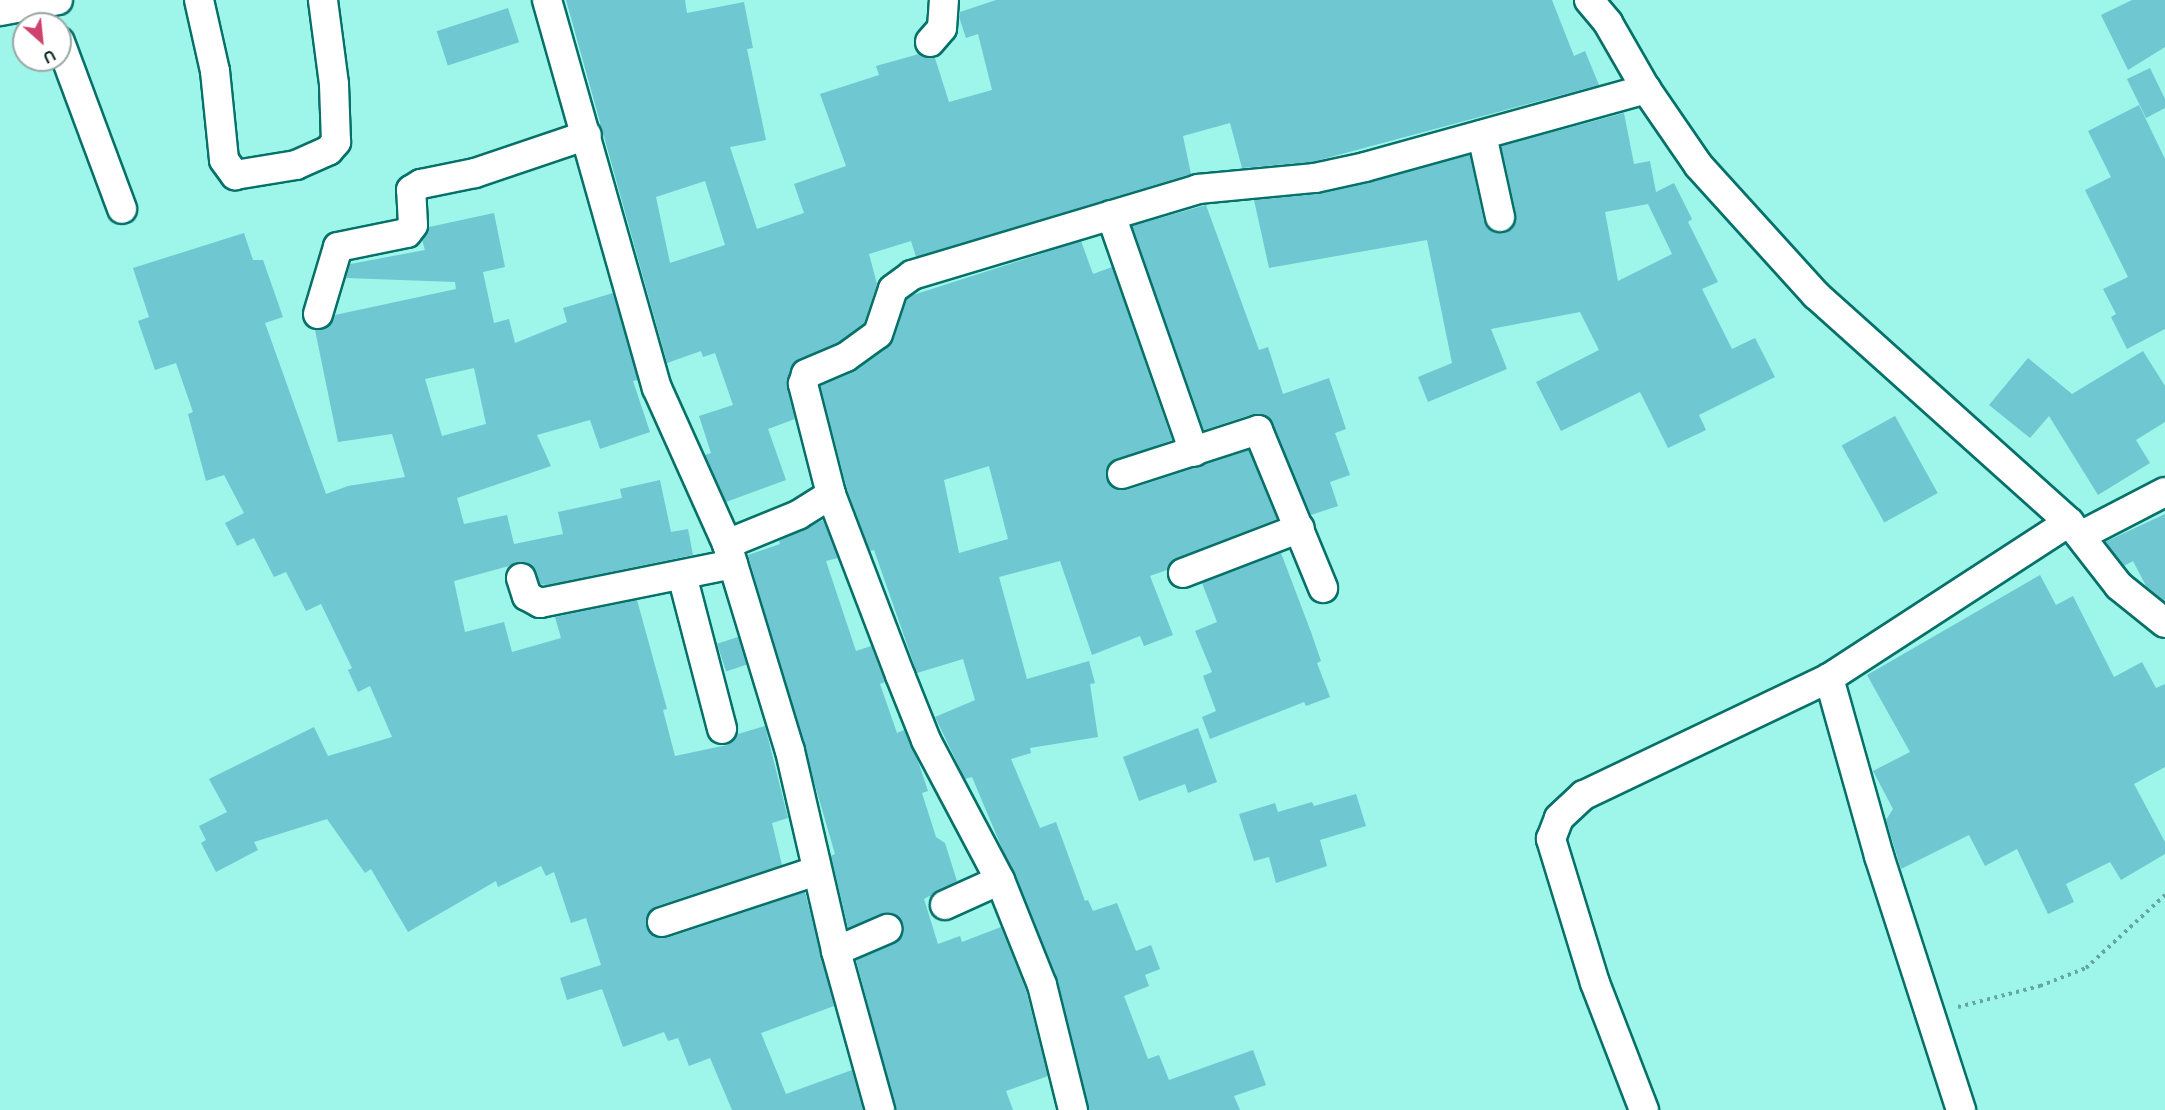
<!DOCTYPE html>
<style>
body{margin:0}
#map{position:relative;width:2165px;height:1110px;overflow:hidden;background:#9ef5ea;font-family:Cabin,sans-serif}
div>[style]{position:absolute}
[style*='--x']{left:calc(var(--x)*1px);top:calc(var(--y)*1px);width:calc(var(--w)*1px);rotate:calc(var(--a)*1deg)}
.building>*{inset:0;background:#6fc7d1;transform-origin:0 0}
.path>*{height:4px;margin-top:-2px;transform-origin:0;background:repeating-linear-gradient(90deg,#63a79e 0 3px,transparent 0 7.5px)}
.roads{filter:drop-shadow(2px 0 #067169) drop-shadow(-2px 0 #067169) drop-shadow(0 2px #067169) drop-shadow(0 -2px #067169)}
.minor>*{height:28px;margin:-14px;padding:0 14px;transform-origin:14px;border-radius:14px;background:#fff}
span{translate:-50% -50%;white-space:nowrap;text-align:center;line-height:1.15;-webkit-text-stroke:5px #fff;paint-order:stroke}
.north{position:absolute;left:12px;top:12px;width:60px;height:60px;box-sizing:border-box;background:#fff;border:2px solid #99a7a5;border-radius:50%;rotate:153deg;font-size:16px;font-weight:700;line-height:24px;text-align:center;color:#00221e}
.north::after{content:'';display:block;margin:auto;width:21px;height:27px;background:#cf426e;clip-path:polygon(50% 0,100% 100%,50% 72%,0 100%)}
</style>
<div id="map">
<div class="building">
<div style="clip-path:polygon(evenodd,566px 0,685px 0,687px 13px,744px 2px,753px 48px,747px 49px,766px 140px,730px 147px,757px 229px,804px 213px,794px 184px,846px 166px,820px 94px,879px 75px,876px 66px,919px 54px,935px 58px,949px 102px,992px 90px,978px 34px,966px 38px,959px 17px,960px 12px,996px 0,1552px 0,1574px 56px,1585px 51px,1599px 85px,1312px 162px,1242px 168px,1230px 123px,1183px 136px,1191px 174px,916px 257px,911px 241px,869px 254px,877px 284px,864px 324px,838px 343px,794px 363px,787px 387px,795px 419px,768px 429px,786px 480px,726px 502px,705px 455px,711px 453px,699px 416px,733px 405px,715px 353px,703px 357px,701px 351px,667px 363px,566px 0,705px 181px,725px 245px,670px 263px,656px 197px,705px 181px)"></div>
<div style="clip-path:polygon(2132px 0,2165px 0,2165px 47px,2128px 70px,2101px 15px)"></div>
<div style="left:508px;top:8px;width:36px;height:75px;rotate:72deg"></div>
<div style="clip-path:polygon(2150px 68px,2165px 99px,2165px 108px,2146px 118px,2127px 79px)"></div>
<div style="clip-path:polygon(2139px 105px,2165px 159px,2165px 329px,2127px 349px,2111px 317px,2116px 314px,2103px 289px,2128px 277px,2085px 190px,2111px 177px,2088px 131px)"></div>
<div style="clip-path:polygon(evenodd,1624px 113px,1634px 164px,1650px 161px,1656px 192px,1674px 183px,1692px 219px,1688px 222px,1718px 282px,1702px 289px,1732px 349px,1755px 338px,1775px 377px,1699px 415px,1706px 430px,1668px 448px,1640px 392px,1561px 431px,1536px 382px,1599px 350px,1580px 312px,1491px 329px,1507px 369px,1428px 402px,1418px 377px,1452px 363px,1427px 240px,1269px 268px,1254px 200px,1318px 194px,1470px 155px,1484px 221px,1494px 232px,1504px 233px,1515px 223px,1516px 214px,1501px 146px,1624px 113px,1648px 204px,1672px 254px,1618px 281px,1605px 212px,1648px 204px)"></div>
<div style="clip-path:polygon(1206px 205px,1259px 350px,1268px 347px,1283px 394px,1329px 378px,1346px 429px,1335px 433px,1350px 475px,1330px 482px,1338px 506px,1311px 515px,1268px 417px,1253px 414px,1204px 430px,1132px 226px)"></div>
<div style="clip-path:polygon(evenodd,494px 213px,505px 267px,483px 272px,494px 323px,509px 319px,515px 343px,567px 322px,563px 308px,613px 293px,638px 380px,633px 381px,650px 432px,600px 449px,590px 420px,537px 435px,551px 466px,457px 498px,464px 524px,507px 515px,514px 544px,563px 534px,558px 512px,622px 498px,620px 489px,660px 480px,671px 532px,688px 529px,693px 555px,547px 585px,540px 584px,532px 566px,524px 562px,454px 581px,465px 632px,504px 622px,512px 652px,561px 638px,555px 617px,637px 600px,667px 709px,663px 710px,675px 756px,727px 745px,738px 734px,765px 726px,788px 818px,772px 823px,782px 865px,657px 906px,649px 912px,646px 927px,652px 935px,667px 938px,805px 892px,834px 1006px,761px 1033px,786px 1094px,852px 1070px,863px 1110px,732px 1110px,710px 1058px,689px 1066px,678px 1038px,668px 1041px,664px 1032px,623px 1047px,602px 989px,567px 1000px,560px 978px,601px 965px,586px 918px,571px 923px,554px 872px,546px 876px,541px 866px,498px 887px,496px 881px,408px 932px,371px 869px,365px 873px,327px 819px,254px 842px,258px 850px,216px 872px,201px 843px,206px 840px,199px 826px,227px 812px,209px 779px,314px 727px,328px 756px,392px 737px,370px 686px,358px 692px,348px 670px,352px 668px,321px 604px,306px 611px,286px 572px,274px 577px,254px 538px,237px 546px,225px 523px,244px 513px,224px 475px,206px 481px,188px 414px,193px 412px,176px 363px,155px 370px,138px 321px,149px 317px,133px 268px,244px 233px,253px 260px,263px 260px,283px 317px,265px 323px,326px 494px,348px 486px,405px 477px,392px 434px,338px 442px,315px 330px,329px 326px,335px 315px,456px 289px,455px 282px,346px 278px,350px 264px,425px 250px,422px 240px,429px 227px,494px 213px,474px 368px,486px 424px,442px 436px,425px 379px,474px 368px)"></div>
<div style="clip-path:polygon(evenodd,1081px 241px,1093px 274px,1112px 267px,1172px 440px,1110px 463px,1106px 471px,1111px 486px,1127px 490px,1249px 450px,1277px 519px,1177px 558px,1167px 570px,1150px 576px,1173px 635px,1144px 646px,1140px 636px,1092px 655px,1060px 561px,999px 577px,1027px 679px,1089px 661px,1095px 683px,1090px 684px,1098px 737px,1030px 748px,1031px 753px,1011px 759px,1040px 828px,1056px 822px,1085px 901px,1088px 900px,1093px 911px,1117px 903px,1136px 951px,1151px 945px,1160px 969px,1145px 975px,1149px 986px,1124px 996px,1148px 1059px,1159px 1055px,1169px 1080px,1253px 1050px,1266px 1085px,1234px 1096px,1240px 1110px,1089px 1110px,1057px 979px,972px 777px,965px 779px,935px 717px,975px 700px,963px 659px,917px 673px,874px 550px,870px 551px,847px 489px,820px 386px,855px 371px,888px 347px,907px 299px,913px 295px,1081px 241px,989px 466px,1008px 539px,959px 553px,944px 480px,989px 466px)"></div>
<div style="clip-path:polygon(2143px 351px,2165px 386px,2165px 422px,2136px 440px,2150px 463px,2098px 495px,2049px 416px,2030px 438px,1989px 405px,2028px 358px,2072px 394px)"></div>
<div style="left:1895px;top:416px;width:88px;height:61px;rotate:61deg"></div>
<div style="clip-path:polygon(2165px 514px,2165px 602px,2146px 586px,2133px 561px,2124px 566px,2105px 542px)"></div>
<div style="clip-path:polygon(823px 520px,838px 558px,826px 561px,856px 651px,871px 646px,885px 682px,880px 684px,897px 733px,904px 730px,918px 761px,928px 791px,922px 793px,936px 837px,945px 843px,957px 881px,924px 899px,938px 944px,960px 936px,962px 942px,1001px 927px,1026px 990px,1048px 1076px,1006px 1091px,1013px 1110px,896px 1110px,856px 960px,900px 939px,902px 923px,888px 913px,848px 928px,831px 856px,835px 854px,748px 555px,780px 544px,779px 541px)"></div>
<div style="clip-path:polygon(1281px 553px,1311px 632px,1321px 661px,1317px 663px,1330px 697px,1306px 706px,1304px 702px,1210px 739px,1202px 717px,1216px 711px,1203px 676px,1212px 672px,1195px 631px,1217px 622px,1202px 583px)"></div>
<div style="clip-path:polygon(2040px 575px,2056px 605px,2073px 596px,2114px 677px,2142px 662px,2156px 688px,2165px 684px,2165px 767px,2134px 784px,2165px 842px,2165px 854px,2121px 880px,2110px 862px,2066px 884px,2074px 902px,2048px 914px,2017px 849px,1985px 866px,1969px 835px,1901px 869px,1886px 820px,1893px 809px,1873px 771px,1910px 752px,1867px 675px)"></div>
<div style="left:738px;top:637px;width:29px;height:22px;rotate:72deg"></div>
<div style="clip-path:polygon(1198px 728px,1217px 782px,1188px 793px,1185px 784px,1139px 801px,1123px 757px)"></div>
<div style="clip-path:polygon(1356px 794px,1366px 826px,1320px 840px,1327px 866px,1276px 883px,1269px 857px,1254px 861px,1239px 814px,1275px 803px,1278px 812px,1312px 802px,1314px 806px)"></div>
</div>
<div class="path">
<div style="--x:1958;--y:1007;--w:85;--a:-14.4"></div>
<div style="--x:2040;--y:986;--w:49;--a:-21.4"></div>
<div style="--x:2086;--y:968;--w:108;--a:-42.7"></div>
</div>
<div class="roads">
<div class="minor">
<div style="--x:199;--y:0;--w:73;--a:77.3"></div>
<div style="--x:215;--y:71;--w:89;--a:84.2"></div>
<div style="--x:224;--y:160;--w:19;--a:54"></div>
<div style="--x:235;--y:175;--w:62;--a:-9.3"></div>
<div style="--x:296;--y:165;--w:36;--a:-24"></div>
<div style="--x:329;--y:150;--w:11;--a:-49"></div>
<div style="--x:336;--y:142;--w:58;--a:-92"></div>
<div style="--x:334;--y:84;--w:85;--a:-97.5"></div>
<div style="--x:547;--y:0;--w:403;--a:74.2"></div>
<div style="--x:657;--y:388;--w:171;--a:65.8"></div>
<div style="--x:727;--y:544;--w:216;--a:73.1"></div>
<div style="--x:790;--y:751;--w:205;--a:77"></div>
<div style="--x:836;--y:951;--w:165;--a:74.5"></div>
<div style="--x:1589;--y:0;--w:30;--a:50"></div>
<div style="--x:1608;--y:23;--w:76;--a:60.1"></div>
<div style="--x:0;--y:11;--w:59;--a:-10.7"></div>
<div style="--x:60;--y:42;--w:178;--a:69.6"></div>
<div style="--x:930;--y:42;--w:18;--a:-49"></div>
<div style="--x:942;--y:28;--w:28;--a:-86"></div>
<div style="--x:1482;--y:135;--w:84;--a:77.6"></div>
<div style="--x:1111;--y:215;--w:251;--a:70.7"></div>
<div style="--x:318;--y:314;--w:70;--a:-73.4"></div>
<div style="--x:338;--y:247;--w:70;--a:-11.5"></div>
<div style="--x:407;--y:233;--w:10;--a:-53"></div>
<div style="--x:413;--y:225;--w:35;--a:-93"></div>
<div style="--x:411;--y:190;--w:12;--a:-31"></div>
<div style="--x:421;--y:184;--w:55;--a:-11.5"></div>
<div style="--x:475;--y:173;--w:118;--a:-18.7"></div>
<div style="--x:1122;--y:474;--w:143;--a:-17.9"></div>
<div style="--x:1258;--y:430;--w:171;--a:67.6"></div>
<div style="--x:2082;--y:535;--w:93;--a:-27.4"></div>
<div style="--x:727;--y:544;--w:77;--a:-22.2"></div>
<div style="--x:798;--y:515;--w:39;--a:-32"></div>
<div style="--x:1183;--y:573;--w:125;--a:-21"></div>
<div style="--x:682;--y:575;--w:159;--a:75.4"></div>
<div style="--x:521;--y:578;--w:19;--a:72"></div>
<div style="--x:527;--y:596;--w:15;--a:28"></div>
<div style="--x:540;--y:603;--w:197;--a:-11.4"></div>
<div style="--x:1829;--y:678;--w:185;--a:74.3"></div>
<div style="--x:1879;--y:856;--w:267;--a:72.1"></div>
<div style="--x:945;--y:905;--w:60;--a:-24.4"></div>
<div style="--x:662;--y:922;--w:162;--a:-18.3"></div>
<div style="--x:836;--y:951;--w:56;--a:-23.3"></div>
<div style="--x:1073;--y:1110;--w:129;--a:-103.9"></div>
<div style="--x:1042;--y:985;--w:113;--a:-111.8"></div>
<div style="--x:1000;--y:880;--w:158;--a:-117.9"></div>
<div style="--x:926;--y:740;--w:70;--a:-111.8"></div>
<div style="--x:900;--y:675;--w:194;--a:-110.9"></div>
<div style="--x:831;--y:494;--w:114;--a:-104.3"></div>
<div style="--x:803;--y:384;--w:10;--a:-73"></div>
<div style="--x:806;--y:374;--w:43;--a:-23"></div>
<div style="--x:846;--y:357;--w:39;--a:-36"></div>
<div style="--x:878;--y:334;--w:47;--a:-71.6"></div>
<div style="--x:893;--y:289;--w:24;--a:-36"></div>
<div style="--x:912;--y:275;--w:299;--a:-16.7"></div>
<div style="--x:1198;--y:189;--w:118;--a:-5.4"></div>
<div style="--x:1315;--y:178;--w:51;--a:-12.4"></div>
<div style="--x:1365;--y:167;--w:292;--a:-15.5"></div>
<div style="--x:1646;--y:89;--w:93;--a:55.5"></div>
<div style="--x:1699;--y:166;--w:174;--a:47.8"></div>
<div style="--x:1816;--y:295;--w:340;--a:41.9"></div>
<div style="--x:2069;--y:522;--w:81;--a:52"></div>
<div style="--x:2119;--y:586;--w:59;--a:38.8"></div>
<div style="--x:1644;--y:1110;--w:136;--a:-111.1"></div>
<div style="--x:1595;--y:983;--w:151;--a:-107"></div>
<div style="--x:1551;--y:839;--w:22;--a:-69"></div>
<div style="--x:1559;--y:818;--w:34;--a:-43"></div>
<div style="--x:1584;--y:795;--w:272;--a:-25.5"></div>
<div style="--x:1829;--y:678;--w:286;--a:-33"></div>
</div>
</div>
<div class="north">U</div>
</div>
